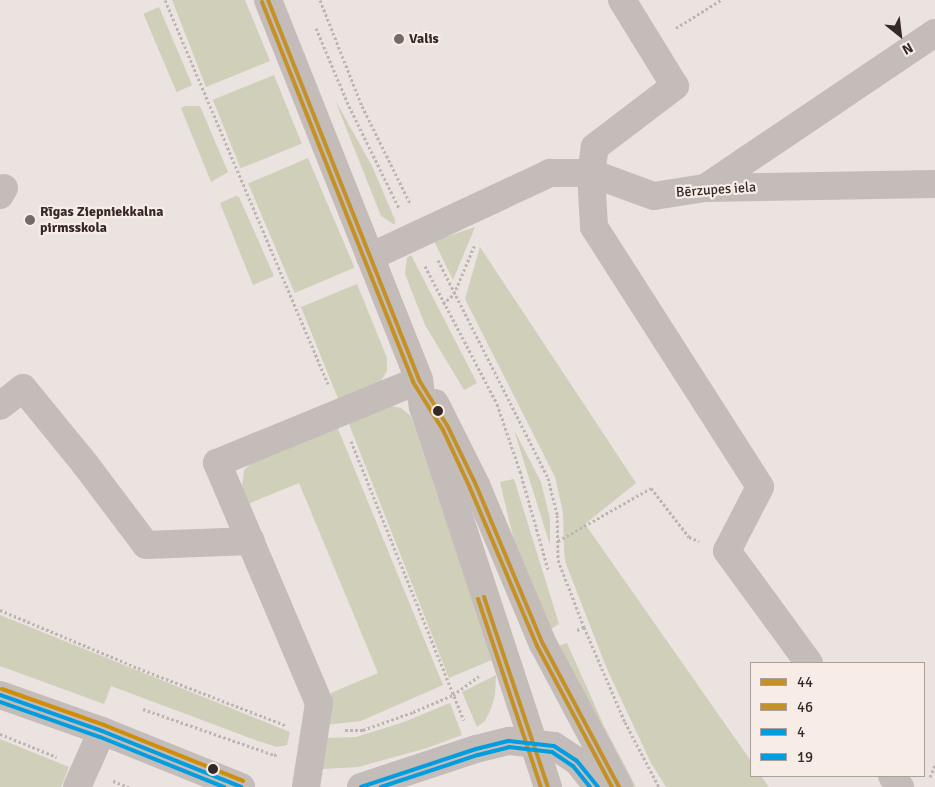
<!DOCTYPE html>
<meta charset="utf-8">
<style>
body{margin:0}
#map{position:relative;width:935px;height:787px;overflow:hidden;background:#ebe3df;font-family:Signika,sans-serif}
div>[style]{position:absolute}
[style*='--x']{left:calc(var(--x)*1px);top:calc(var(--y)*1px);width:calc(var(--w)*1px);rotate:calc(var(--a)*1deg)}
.green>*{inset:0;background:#cfcfba;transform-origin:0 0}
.path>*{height:3px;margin-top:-1.5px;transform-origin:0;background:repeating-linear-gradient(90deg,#bdb5b1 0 2.5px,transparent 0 5px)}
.minor>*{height:28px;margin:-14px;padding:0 14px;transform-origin:14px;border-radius:14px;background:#c4bcb8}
.tertiary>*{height:28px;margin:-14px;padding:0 14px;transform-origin:14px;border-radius:14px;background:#c4bcb8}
.bus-1>*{height:4px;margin:-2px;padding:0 2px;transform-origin:2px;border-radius:2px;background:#c49127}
.bus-2>*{height:4px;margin:-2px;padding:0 2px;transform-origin:2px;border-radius:2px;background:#c49127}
.bus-3>*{height:4px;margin:-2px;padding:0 2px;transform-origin:2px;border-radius:2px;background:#009de0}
.bus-4>*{height:4px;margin:-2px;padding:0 2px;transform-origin:2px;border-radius:2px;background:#009de0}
.bus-5>*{height:4px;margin:-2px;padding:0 2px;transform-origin:2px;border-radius:2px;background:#d08d08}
.dots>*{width:14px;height:14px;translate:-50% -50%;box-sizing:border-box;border:2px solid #f8ede6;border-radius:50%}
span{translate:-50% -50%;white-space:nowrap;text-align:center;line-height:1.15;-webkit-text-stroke:4.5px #f8ede6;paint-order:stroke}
.poi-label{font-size:14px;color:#342927;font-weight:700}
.left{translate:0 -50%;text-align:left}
.street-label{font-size:14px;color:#342927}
.legend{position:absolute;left:750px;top:662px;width:175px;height:115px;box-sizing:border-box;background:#f8ede6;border:1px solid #aa9f9a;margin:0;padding:6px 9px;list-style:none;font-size:15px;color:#342927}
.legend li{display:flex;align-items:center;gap:10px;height:25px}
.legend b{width:25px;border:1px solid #aa9f9a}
.north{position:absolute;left:875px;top:10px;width:50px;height:50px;-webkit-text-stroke:4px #f8ede6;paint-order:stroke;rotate:151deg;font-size:14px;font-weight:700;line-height:20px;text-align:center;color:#342927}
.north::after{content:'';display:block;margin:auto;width:18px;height:22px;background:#342927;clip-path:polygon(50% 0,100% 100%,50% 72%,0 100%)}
</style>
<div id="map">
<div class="green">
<div style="clip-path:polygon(172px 0,245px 0,270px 61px,206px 87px)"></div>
<div style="left:159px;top:7px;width:85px;height:17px;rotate:67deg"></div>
<div style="left:274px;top:75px;width:74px;height:66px;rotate:68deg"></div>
<div style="clip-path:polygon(335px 100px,372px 166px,395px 220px,395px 225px,381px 216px)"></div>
<div style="clip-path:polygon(185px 106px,200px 106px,228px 172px,211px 182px,181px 108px)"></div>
<div style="left:308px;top:158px;width:119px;height:65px;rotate:67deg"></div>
<div style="clip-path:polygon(236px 196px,239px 197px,274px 276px,253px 285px,220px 203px)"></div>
<div style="clip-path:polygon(475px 227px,453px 280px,434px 241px)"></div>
<div style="clip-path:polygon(480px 247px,636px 483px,585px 524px,751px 761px,751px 776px,761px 776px,769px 787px,666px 787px,651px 763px,607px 669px,566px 564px,564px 551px,563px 512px,555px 477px,465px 299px)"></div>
<div style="clip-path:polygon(411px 255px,477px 383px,464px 390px,425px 325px,405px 274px,407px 258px)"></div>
<div style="clip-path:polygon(357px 284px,387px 358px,387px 371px,379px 384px,339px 401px,301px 307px)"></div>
<div style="clip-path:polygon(391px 406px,401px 408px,411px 416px,492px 660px,449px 678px,347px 419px)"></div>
<div style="clip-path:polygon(336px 424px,443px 685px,361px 721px,326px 725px,331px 693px,378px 673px,299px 483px,248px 504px,242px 487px,244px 470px,262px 454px)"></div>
<div style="clip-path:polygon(514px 430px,541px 482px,550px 519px,550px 545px)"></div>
<div style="clip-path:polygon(514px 479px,559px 624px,548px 631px,516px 549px,500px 482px)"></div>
<div style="clip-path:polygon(0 615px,290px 732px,287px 745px,277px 747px,258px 741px,111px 686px,104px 704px,0 666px)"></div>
<div style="clip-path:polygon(567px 643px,604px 726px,636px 787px,627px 787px,558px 646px)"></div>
<div style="clip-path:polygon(496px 675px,495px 695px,491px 709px,485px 721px,477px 727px,462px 692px)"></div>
<div style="clip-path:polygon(450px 703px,462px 735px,427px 748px,358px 767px,323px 769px,325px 738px,356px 737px,404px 722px)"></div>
<div style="clip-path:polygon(0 739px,69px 767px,61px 787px,0 787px)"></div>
</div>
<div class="path">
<div style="--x:165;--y:0;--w:417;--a:67"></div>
<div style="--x:320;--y:0;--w:114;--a:68.4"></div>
<div style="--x:362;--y:106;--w:108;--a:63.7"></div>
<div style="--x:316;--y:28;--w:85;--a:67.1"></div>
<div style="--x:349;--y:106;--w:114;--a:63.9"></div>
<div style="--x:676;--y:28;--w:53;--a:-31.9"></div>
<div style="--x:438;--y:260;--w:244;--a:63.2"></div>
<div style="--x:548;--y:478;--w:38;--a:76"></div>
<div style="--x:557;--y:515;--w:45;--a:88.7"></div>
<div style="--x:558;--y:560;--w:72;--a:68.8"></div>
<div style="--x:584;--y:627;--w:103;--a:66.7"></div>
<div style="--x:625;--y:722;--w:73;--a:62.4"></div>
<div style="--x:425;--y:266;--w:156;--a:62.4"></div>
<div style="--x:497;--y:404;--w:71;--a:71.1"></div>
<div style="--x:520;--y:471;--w:102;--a:74.1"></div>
<div style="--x:443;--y:304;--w:15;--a:-42"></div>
<div style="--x:454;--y:294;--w:54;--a:-67.2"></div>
<div style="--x:351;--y:441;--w:301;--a:68"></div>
<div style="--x:558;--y:541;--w:107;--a:-29.7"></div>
<div style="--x:651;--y:488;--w:62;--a:52.2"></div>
<div style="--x:689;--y:537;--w:11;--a:22"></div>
<div style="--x:0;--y:610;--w:150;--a:22.8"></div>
<div style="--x:138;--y:668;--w:158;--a:21.2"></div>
<div style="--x:577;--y:630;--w:8;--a:-23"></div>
<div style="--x:143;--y:709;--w:139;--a:19.3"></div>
<div style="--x:274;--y:755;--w:5;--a:-11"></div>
<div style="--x:345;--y:730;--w:18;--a:0"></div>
<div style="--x:363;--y:730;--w:53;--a:-19.8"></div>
<div style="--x:413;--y:712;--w:43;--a:-23"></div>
<div style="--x:453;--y:695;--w:32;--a:-36"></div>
<div style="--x:0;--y:734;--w:61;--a:22"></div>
<div style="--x:930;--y:777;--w:13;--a:-67"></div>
<div style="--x:113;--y:781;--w:17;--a:21"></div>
</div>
<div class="minor">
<div style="--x:622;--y:0;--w:101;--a:58.4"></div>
<div style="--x:675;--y:86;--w:101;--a:142.7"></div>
<div style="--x:595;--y:147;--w:26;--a:99"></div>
<div style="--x:591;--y:173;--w:54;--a:86.8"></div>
<div style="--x:594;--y:227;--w:308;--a:57.4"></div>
<div style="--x:760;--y:487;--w:72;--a:117.3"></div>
<div style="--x:727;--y:551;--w:139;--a:53.8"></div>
<div style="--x:705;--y:188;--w:277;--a:-34"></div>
<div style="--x:0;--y:195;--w:8;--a:-60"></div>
<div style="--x:370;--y:257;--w:199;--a:-25"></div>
<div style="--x:550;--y:173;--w:41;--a:0"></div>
<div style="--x:591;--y:173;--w:67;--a:20.1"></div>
<div style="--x:654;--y:196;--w:52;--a:-8.9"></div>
<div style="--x:705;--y:188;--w:230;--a:-1"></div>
<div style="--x:0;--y:406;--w:29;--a:-38"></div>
<div style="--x:23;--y:388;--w:98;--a:50.8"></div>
<div style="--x:85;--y:464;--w:101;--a:53"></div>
<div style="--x:146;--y:545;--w:105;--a:-2.2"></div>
<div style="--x:892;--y:776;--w:14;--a:54"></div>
<div style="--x:77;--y:787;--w:61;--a:-65.9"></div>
<div style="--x:306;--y:787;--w:85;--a:-81.2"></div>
<div style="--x:319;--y:703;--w:261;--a:-113"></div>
<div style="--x:217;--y:463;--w:218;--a:-22.3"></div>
</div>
<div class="tertiary">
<div style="--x:268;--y:0;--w:409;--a:68.3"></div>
<div style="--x:419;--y:380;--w:27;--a:82"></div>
<div style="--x:423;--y:407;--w:400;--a:71.8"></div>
<div style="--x:435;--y:403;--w:92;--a:63.4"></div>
<div style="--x:476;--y:485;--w:173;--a:67.2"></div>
<div style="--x:543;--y:644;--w:162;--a:62"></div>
<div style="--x:0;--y:695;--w:108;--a:19.4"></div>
<div style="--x:102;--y:731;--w:150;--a:21.9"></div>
<div style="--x:361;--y:787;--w:121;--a:-18.3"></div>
<div style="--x:476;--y:749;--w:34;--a:-14"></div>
<div style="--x:509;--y:741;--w:45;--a:6.3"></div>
<div style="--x:554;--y:746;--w:27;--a:33"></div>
<div style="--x:577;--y:761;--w:33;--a:51"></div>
</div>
<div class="bus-1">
<div style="--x:268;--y:0;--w:409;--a:68.3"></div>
<div style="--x:419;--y:380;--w:55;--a:58.3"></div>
<div style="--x:448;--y:427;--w:64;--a:64.2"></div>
<div style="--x:476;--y:485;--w:173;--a:67.2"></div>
<div style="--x:543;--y:644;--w:162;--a:62"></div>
<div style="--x:484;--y:597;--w:200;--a:71.4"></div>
</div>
<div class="bus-2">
<div style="--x:262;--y:2;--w:409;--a:68.3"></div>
<div style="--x:413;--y:382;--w:57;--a:58"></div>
<div style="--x:443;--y:430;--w:64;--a:65"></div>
<div style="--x:470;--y:488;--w:172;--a:67"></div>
<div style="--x:537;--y:646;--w:160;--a:62"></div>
<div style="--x:478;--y:599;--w:198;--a:71.5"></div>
</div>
<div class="bus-3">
<div style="--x:0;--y:695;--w:108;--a:19.4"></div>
<div style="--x:102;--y:731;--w:150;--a:21.9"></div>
<div style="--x:361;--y:787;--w:121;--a:-18.3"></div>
<div style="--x:476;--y:749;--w:34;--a:-14"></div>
<div style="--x:509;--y:741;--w:45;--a:6.3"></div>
<div style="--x:554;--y:746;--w:27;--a:33"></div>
<div style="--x:577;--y:761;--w:33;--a:51"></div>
</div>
<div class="bus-4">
<div style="--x:0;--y:702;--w:106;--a:19.3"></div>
<div style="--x:100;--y:737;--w:134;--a:22"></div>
<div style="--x:381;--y:787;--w:102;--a:-18.3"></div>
<div style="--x:478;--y:755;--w:32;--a:-14"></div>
<div style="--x:509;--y:747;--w:43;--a:6.6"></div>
<div style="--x:552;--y:752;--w:25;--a:34"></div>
<div style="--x:573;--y:766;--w:27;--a:51"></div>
</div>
<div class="bus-5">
<div style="--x:2;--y:689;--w:108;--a:19.4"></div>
<div style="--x:104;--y:725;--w:150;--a:21.9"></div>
</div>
<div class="dots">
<div style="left:399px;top:39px;background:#746a67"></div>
<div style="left:30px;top:220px;background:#746a67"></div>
<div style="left:438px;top:411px;background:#342927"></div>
<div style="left:213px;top:769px;background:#342927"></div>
</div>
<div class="poi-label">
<span class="left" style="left:409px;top:39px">Valis</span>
<span class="left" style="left:40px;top:220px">Rīgas Ziepniekkalna<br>pirmsskola</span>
</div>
<div class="street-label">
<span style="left:716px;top:190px;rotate:-4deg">Bērzupes iela</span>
</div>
<ul class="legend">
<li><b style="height:6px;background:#c49127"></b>44</li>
<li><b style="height:6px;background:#c49127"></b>46</li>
<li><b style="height:6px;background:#009de0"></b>4</li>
<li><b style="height:6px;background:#009de0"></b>19</li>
</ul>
<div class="north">N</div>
</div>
